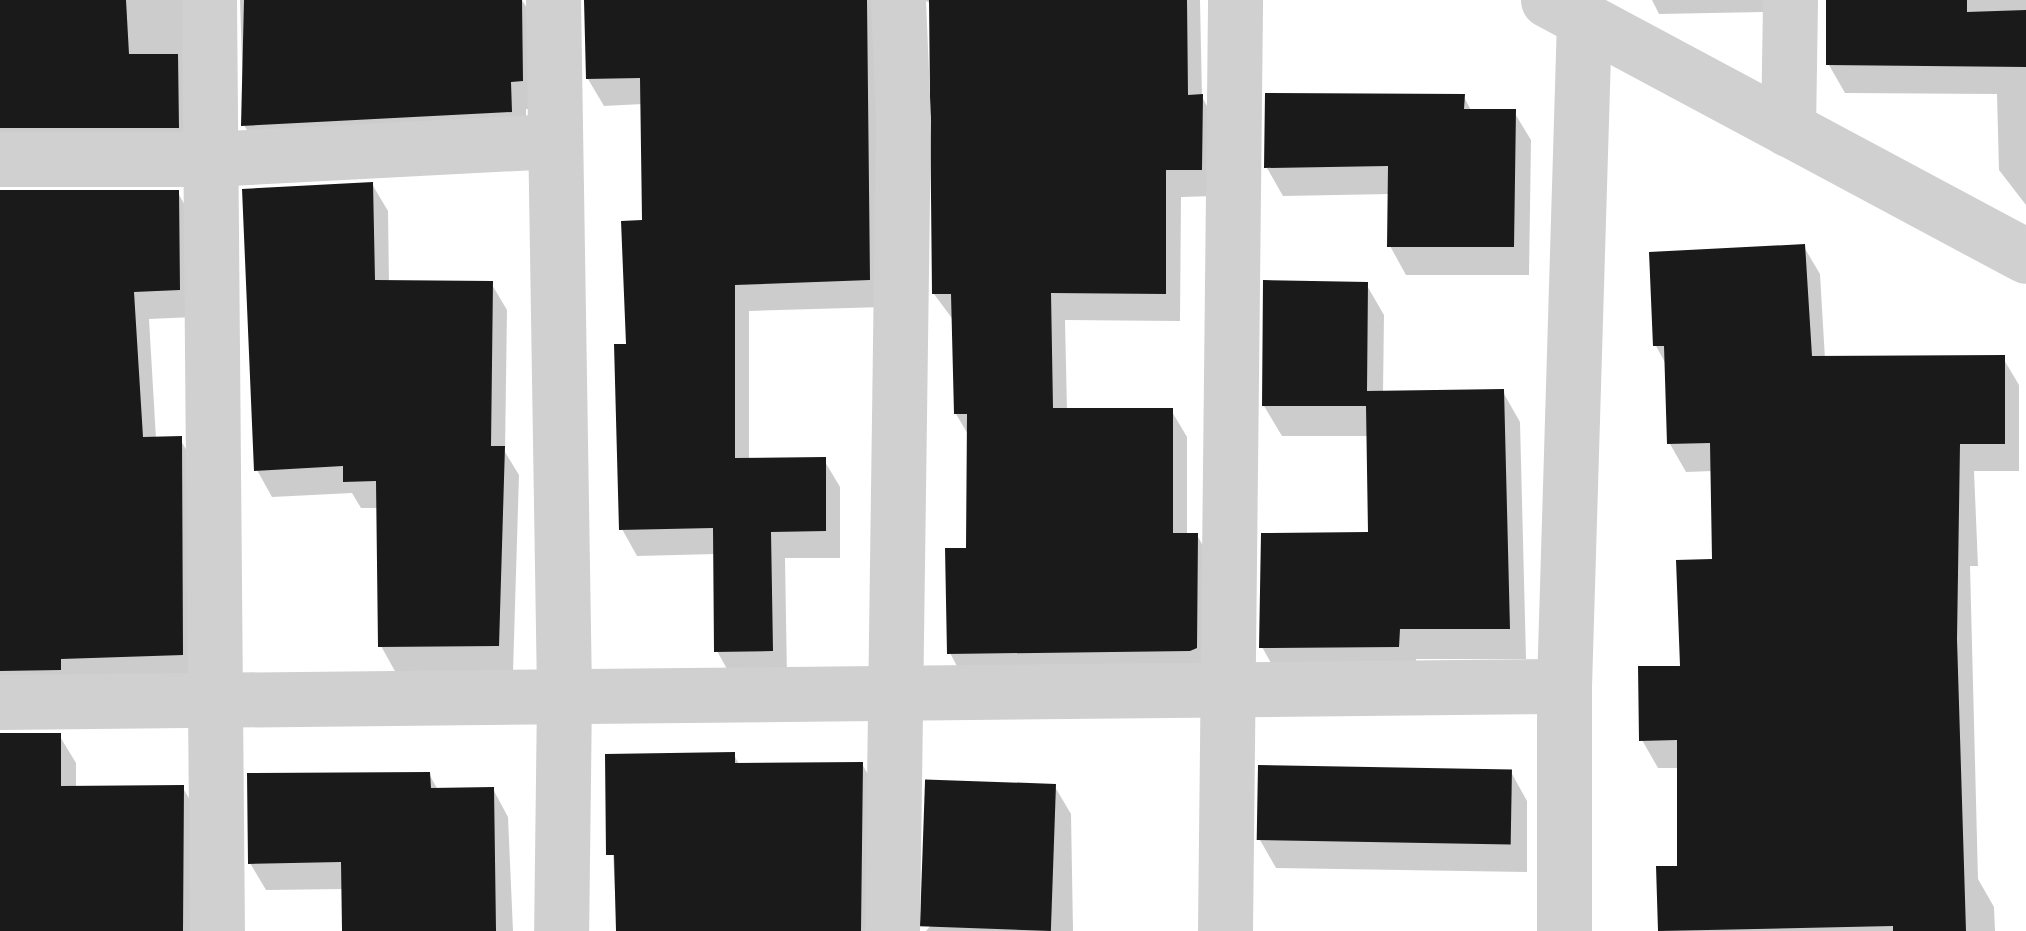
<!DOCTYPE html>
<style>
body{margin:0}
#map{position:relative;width:2026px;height:931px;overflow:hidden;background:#fff;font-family:"Sofia Sans Condensed",sans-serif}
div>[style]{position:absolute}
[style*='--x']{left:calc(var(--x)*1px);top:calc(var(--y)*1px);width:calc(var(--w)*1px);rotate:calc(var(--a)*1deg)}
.shadow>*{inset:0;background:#0003}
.building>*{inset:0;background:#1a1a1a;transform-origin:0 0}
.minor>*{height:55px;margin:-27.5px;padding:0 27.5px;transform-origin:27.5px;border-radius:27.5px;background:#d0d0d0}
span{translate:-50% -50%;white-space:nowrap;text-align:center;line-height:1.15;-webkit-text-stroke:10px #fff;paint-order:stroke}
</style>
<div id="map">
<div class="shadow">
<div style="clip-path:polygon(0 0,218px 0,194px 155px,0 165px)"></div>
<div style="clip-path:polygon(240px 0,522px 0,538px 26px,538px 109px,526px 109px,526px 139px,260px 153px,244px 125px)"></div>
<div style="clip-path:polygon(585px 0,899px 0,884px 307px,749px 311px,749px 460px,824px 460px,840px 487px,840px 558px,785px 558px,787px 678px,732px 678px,717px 651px,716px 554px,637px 556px,622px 529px,629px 346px,645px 222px,643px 104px,604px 106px,588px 79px)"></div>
<div style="clip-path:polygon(924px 0,1200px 0,1202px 97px,1217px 124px,1216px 196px,1181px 197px,1180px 321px,1065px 320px,1067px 411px,1171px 410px,1187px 437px,1187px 536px,1197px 535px,1212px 562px,1211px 674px,965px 681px,950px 653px,969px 550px,969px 436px,956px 414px,954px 321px,934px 294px,932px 4px)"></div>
<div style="clip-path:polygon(1652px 0,1764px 0,1764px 12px,1659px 14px)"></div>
<div style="clip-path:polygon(1829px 0,2026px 0,2026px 205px,1999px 170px,1997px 94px,1845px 93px,1829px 65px)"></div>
<div style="clip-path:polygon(1464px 97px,1472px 112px,1514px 112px,1531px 140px,1529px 275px,1406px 275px,1390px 246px,1390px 194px,1283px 196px,1267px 168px)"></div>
<div style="clip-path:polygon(372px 184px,388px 211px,389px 283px,491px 283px,507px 310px,505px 452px,519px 475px,513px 672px,396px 673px,381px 646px,379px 508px,361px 508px,352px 493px,272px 497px,257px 470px,244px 191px)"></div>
<div style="clip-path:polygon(0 193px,178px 193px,194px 221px,195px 317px,149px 319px,156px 439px,180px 439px,196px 467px,198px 682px,0 703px)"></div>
<div style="clip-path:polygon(1804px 247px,1820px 274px,1825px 359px,2003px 358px,2019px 385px,2019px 471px,1974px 471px,1978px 566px,1970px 566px,1978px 879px,1994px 907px,1995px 931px,1661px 931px,1658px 869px,1680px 868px,1680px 768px,1658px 768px,1642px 740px,1682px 668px,1715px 562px,1713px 471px,1686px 472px,1670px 444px,1667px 366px,1656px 346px)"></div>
<div style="clip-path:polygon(1366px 284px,1384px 315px,1383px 393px,1503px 392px,1520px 422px,1526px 659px,1416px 659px,1415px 677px,1279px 677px,1262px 647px,1371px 535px,1369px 436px,1282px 436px,1264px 406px)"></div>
<div style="clip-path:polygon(0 733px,59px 735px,76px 763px,76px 788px,183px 788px,199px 816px,198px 931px,0 931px)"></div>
<div style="clip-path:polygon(734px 755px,740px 766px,862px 764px,878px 792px,876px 931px,617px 931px,608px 757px)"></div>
<div style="clip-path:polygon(1511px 772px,1527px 801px,1527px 872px,1276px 868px,1260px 840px)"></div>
<div style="clip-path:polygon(429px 774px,438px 790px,493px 789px,508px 817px,513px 931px,345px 931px,344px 889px,266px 890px,250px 863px)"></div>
<div style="clip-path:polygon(1055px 787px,1071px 814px,1073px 931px,926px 931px)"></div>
</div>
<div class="building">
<div style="clip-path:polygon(0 0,126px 0,129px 54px,178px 54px,179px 128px,0 128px)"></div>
<div style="clip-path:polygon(244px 0,522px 0,523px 81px,511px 82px,512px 112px,241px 126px)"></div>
<div style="clip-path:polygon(584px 0,867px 0,870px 280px,735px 285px,735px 458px,826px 457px,826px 531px,771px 532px,773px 651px,714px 652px,713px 528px,619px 530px,614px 344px,626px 344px,621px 221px,642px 220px,640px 78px,586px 79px)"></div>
<div style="clip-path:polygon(929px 0,1187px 0,1188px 95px,1203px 94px,1202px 170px,1166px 170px,1166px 294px,1051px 293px,1053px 408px,1173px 408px,1173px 533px,1198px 533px,1197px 648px,1190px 651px,947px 654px,945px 548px,966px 548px,967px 414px,954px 414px,951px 294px,932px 294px)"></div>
<div style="clip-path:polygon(1826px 0,1967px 0,1967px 12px,2026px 10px,2026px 67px,1826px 65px)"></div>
<div style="clip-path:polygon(1265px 93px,1465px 94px,1464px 109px,1516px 109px,1514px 247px,1387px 247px,1388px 166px,1264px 168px)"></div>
<div style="clip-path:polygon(373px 182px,375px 280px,493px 281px,491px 446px,505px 446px,499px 646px,378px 647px,376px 481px,343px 482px,343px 466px,254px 471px,242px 189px)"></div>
<div style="clip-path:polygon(0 190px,179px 190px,180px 290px,134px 292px,143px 437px,182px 436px,183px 655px,61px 659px,61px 670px,0 671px)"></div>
<div style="clip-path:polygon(1805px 244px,1812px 356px,2005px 355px,2005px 444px,1960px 444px,1957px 639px,1966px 931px,1893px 931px,1893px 926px,1658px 931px,1656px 866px,1677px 866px,1677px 740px,1639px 741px,1638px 666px,1680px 666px,1676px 560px,1712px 559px,1710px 443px,1667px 444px,1664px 346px,1653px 346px,1649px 252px)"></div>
<div style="clip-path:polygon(1263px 280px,1368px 282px,1367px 391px,1504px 389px,1510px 629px,1400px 629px,1399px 647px,1259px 648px,1261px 533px,1368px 532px,1366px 406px,1262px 406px)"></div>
<div style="clip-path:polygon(0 733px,61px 733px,61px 786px,184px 785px,183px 931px,0 931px)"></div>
<div style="clip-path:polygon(735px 752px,735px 763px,863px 762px,861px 931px,616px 931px,614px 855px,606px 855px,605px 754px)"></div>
<div style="left:1258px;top:765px;width:254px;height:75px;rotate:1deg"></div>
<div style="clip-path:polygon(430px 772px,431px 788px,494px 787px,496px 931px,342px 931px,341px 862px,248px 864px,247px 773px)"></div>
<div style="left:1056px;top:784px;width:147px;height:131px;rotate:92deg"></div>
</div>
<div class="minor">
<div style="--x:209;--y:0;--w:931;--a:89.51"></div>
<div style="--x:553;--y:0;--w:696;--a:89.09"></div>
<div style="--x:564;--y:696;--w:235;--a:90.7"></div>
<div style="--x:1548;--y:0;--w:542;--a:28.17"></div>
<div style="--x:1788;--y:129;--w:129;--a:-89.1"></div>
<div style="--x:0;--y:159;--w:210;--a:0"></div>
<div style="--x:210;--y:159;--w:345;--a:-3"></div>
<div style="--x:0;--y:702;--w:1564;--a:-0.59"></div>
<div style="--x:892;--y:931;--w:811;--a:-89.22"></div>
<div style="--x:903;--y:120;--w:120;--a:-92.4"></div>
<div style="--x:1225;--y:931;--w:931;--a:-89.38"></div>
<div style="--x:1564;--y:931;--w:245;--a:-90"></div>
<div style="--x:1564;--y:686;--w:667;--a:-88.28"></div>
</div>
</div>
